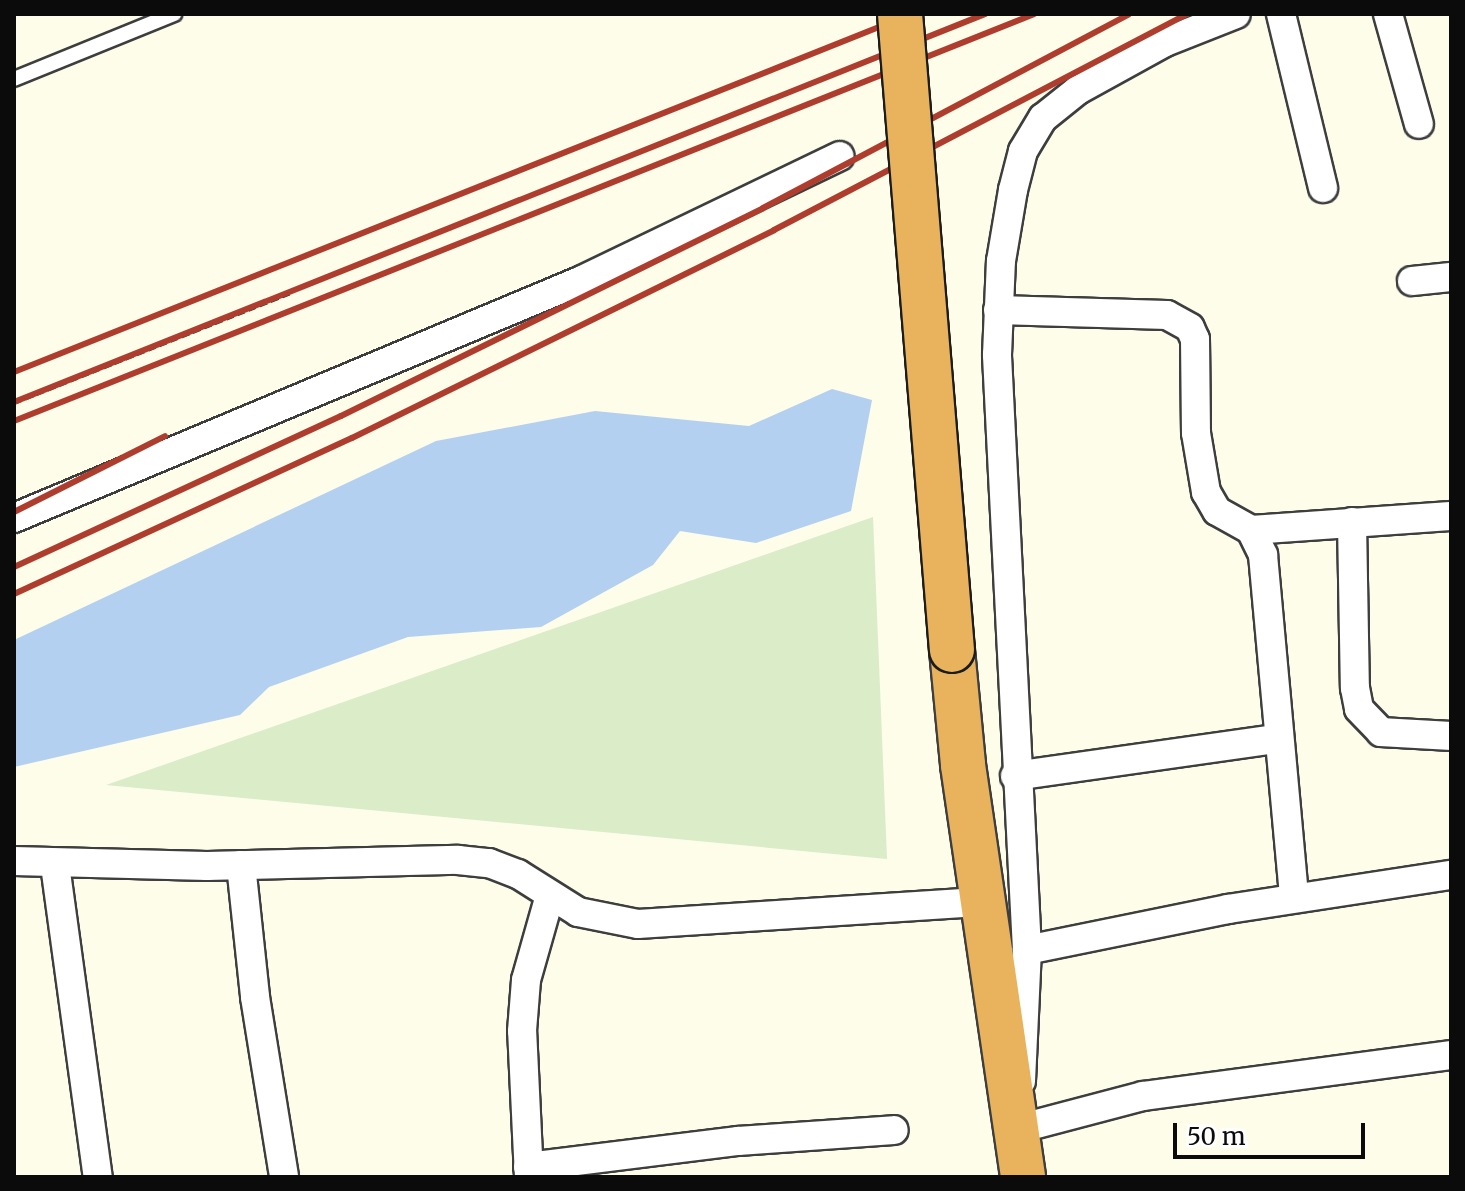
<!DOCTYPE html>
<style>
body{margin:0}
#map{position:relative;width:1465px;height:1191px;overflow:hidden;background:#fdfdea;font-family:Merriweather,serif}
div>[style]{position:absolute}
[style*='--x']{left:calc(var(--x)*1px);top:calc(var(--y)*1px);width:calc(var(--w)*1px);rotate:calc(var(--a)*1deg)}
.pitch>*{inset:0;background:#daecc8}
.water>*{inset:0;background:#b3d0f1}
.path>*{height:5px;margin-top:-2.5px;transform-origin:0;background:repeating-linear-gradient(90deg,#2d2d2d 0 8px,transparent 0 12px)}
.roads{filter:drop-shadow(2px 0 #3e3e3e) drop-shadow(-2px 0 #3e3e3e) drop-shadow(0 2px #3e3e3e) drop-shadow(0 -2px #3e3e3e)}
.lane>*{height:14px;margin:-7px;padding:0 7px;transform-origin:7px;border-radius:7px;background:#fff}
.street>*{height:28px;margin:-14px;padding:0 14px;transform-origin:14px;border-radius:14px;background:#fff}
.highway>*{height:44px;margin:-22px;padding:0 22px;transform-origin:22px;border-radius:22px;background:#e9b35d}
.rail>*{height:6px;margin:-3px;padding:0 3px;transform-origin:3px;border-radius:3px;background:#af3d2e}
.bridges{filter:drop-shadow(2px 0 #1c1c1c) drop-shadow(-2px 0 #1c1c1c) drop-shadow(0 2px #1c1c1c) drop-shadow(0 -2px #1c1c1c)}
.highway-bridge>*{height:44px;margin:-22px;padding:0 22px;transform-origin:22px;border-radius:22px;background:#e9b35d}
span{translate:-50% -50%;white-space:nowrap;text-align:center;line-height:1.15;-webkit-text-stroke:8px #fff;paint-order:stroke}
.frame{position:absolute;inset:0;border:16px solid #0b0b0b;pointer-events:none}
.scale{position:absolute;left:1173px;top:1123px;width:192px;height:36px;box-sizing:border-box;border:4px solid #0b0b0b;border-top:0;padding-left:10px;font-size:24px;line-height:28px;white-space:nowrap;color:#0b0b0b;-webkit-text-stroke:6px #fff;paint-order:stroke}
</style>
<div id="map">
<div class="pitch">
<div style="clip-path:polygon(873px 517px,887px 859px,106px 785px)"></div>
</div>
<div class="water">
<div style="clip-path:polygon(832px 389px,872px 400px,851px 511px,756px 543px,680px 531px,653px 565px,541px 627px,408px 637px,269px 687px,240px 715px,14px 767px,14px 640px,436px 441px,595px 411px,749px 426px)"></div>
</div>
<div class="path">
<div style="--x:14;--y:402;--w:298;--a:-21.7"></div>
</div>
<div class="roads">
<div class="lane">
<div style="--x:14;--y:79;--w:173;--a:-22.1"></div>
</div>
<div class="street">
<div style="--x:1281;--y:14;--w:179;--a:76.4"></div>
<div style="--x:1388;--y:14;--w:114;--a:74.3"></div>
<div style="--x:1412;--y:281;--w:39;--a:-6"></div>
<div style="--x:998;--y:310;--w:169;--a:1.7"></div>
<div style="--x:1167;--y:315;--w:26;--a:29"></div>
<div style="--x:1190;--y:328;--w:12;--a:66"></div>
<div style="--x:1195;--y:339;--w:94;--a:89.4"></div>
<div style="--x:1196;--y:433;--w:60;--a:80.4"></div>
<div style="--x:1206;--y:492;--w:22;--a:60"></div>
<div style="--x:1217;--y:511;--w:39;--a:29"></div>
<div style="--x:1251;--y:530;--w:28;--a:64"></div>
<div style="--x:1263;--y:555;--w:344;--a:84.8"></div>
<div style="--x:14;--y:518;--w:614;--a:-22.72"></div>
<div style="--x:580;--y:281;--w:288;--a:-25.7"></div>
<div style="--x:1352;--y:522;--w:166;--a:89"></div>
<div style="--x:1355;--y:688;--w:21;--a:79"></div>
<div style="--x:1359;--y:709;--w:32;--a:46"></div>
<div style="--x:1381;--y:732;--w:70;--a:3.3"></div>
<div style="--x:1251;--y:530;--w:200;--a:-4"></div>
<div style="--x:1015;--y:776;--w:264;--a:-8.1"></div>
<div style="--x:14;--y:861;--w:193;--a:1.5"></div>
<div style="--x:207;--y:866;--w:251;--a:-1.4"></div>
<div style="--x:458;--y:860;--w:31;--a:6"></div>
<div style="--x:489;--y:863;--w:31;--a:21"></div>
<div style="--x:518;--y:874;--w:71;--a:32.3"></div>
<div style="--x:578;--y:912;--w:61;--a:11.3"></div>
<div style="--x:638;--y:924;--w:345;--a:-3.7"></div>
<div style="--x:55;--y:865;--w:315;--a:82.2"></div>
<div style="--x:241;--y:865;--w:133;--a:83.9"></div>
<div style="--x:255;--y:997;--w:182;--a:80.8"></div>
<div style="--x:1027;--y:950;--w:205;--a:-11.5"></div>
<div style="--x:1228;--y:909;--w:226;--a:-8.7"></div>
<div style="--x:1021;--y:1081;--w:131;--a:-87.4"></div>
<div style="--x:1027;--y:950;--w:596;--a:-92.89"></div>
<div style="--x:997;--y:355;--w:94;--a:-87.6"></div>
<div style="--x:1001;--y:261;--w:72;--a:-80.4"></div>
<div style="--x:1013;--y:190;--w:40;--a:-75.6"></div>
<div style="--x:1023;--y:151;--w:39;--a:-59"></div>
<div style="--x:1043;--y:118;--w:45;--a:-38.7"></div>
<div style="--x:1078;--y:90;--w:99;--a:-28.9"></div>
<div style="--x:1165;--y:42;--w:76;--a:-21.5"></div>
<div style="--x:1018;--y:1129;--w:129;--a:-14.8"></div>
<div style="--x:1143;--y:1096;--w:311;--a:-7.6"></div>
<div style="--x:528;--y:1167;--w:212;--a:-7.1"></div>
<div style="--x:738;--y:1141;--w:156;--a:-4"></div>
<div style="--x:529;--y:1177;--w:146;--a:-92.7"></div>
<div style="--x:522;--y:1031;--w:51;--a:-85.5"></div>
<div style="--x:526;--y:980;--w:88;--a:-74.2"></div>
</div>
<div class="highway">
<div style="--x:952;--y:650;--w:116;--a:84.5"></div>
<div style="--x:963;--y:765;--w:416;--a:81.7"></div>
</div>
</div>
<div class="rail">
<div style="--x:14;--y:372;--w:967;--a:-21.74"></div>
<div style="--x:14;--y:402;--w:1046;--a:-21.78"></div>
<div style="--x:14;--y:421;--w:1098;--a:-21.75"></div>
<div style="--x:14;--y:512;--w:169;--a:-26.7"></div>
<div style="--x:14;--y:567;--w:360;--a:-24.8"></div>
<div style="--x:341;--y:416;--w:470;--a:-26.2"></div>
<div style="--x:763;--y:208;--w:414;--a:-27.9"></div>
<div style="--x:14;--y:594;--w:372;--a:-24.8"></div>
<div style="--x:352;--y:438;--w:470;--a:-26.2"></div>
<div style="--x:774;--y:230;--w:467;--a:-27.6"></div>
</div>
<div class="bridges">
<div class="highway-bridge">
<div style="--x:900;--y:14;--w:638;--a:85.33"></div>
</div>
</div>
<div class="frame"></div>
<div class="scale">50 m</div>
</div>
